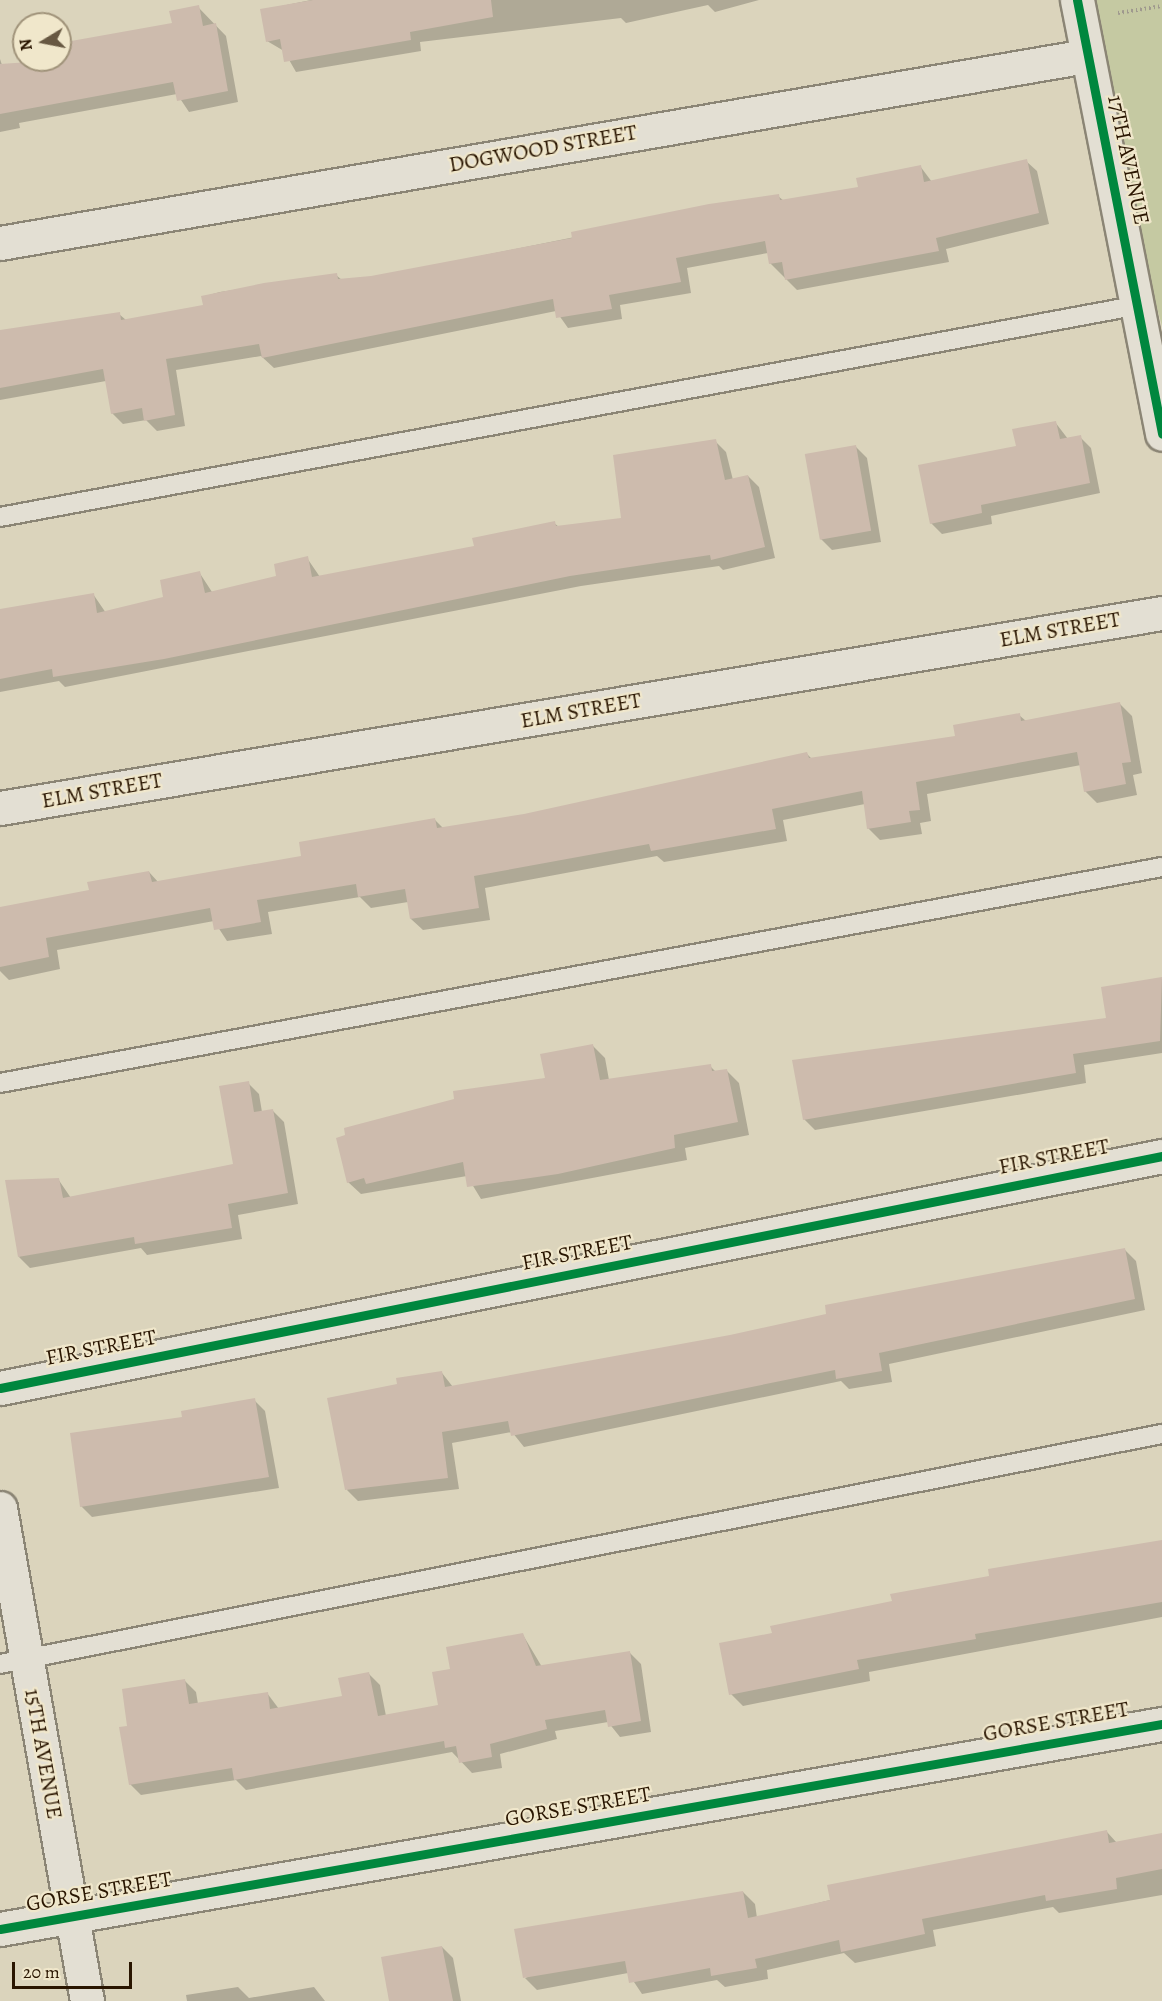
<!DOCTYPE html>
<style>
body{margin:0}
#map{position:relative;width:1162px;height:2001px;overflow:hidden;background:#dbd4bc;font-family:Alegreya,serif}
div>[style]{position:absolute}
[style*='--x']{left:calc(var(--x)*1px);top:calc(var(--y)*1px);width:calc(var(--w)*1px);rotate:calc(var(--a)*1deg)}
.green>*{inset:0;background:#c5c9a2}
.shadow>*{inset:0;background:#0003}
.building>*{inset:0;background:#cdbbad;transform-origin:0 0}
.path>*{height:4px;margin-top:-2px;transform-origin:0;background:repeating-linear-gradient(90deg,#9f998e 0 1.5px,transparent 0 4.5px)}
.roads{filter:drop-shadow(2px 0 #8b8575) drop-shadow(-2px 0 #8b8575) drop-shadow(0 2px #8b8575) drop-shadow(0 -2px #8b8575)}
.service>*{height:18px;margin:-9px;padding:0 9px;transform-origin:9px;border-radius:9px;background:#e3dfd3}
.minor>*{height:33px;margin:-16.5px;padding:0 16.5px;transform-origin:16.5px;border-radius:16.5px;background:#e3dfd3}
.tertiary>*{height:33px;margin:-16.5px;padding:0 16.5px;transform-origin:16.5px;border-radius:16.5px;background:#e3dfd3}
.cycleway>*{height:9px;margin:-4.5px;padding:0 4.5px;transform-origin:4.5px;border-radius:4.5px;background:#00873e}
span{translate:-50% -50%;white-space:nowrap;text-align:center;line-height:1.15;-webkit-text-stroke:4.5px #f0e7cb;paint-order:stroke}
.street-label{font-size:22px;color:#291500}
.north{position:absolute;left:12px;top:12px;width:60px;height:60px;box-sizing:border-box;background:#f0e7cb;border:2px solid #a0937a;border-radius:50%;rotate:260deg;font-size:16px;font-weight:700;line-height:24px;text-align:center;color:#291500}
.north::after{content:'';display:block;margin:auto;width:21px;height:27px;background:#675842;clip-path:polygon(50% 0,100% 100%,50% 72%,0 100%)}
.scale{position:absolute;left:12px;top:1962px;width:120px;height:27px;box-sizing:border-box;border:3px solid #291500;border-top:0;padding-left:8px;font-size:18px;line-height:21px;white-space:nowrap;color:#291500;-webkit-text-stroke:4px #f0e7cb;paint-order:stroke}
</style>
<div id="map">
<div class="green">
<div style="clip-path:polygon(1074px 0,1162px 0,1162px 326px,1077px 19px)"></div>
</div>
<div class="shadow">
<div style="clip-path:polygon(311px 0,759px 0,715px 12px,708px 5px,626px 23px,621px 18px,420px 42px,421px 51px,296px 72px,284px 51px,267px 41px,262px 10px)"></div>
<div style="clip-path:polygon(198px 7px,226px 36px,238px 102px,189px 112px,177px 94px,19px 123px,20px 128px,0 132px,0 59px,2px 65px,60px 60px,60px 45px,173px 24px)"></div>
<div style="clip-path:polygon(1026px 161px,1037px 171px,1049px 224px,946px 249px,949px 262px,797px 290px,770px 263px,768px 253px,687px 268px,691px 293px,620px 305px,622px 319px,568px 328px,556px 311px,274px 368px,261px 356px,176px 370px,185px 426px,157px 431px,146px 420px,123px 424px,112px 413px,106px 381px,0 400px,0 356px,119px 314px,126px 320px,204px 307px,202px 297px,220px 292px,336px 275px,342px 280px,371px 278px,778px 196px,784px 201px,860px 188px,920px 166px,932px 182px)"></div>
<div style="clip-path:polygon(1055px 422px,1068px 439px,1080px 437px,1091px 448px,1100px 493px,991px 516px,992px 524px,942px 534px,931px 523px,1018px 447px)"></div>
<div style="clip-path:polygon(715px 441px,726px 452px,733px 480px,748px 476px,759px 487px,775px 558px,723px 570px,719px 566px,581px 586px,65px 687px,59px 681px,0 692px,0 612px,93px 594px,106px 613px,165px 599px,199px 572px,212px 592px,278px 577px,307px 558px,320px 577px,476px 547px,554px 523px,559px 527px,623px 519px)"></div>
<div style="clip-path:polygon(856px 447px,867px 458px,881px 542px,832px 550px,821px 539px)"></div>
<div style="clip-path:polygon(1120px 704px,1132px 716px,1142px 773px,1133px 775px,1137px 795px,1097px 803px,1085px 791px,1081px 765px,927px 794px,931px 821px,920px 823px,922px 834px,880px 840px,868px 828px,865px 804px,783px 820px,787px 841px,664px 862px,657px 856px,485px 888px,490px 920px,423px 930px,411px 919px,408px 902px,371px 908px,360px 897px,268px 912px,272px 934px,227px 941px,214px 921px,57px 950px,60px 969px,9px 980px,0 971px,0 908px,91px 891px,149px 872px,159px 883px,303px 857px,435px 820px,443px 828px,524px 816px,807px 754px,812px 759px,957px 737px,1019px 715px,1026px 721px)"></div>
<div style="clip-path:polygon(1162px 979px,1162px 1053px,1084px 1065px,1086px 1083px,815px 1130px,804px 1119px,1107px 1019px,1103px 988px)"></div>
<div style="clip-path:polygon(592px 1045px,605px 1058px,609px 1080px,710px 1066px,716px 1072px,726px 1070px,739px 1083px,749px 1135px,685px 1148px,687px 1160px,481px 1199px,467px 1176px,361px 1194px,348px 1182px,546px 1079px)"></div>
<div style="clip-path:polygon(248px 1083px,259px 1094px,262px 1112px,273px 1111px,284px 1122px,298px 1204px,238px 1215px,242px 1239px,147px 1255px,141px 1248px,30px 1268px,19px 1257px,58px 1179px,71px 1198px,235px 1165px)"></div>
<div style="clip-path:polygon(1125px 1250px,1136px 1261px,1145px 1310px,889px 1364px,892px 1382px,849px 1389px,841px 1381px,524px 1447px,512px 1432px,452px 1443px,459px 1489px,358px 1501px,347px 1490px,398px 1385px,442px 1373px,453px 1387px,730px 1337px)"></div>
<div style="clip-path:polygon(254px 1400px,265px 1411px,279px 1488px,92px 1517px,81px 1506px,184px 1418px)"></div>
<div style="clip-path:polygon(1162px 1541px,1162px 1617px,869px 1672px,870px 1681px,743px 1706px,731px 1694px,773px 1634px)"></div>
<div style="clip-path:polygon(523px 1635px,542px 1667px,630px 1653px,641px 1664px,651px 1732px,620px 1737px,608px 1722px,555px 1731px,557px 1739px,500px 1754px,502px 1768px,472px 1773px,452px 1752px,246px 1790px,236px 1780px,141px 1795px,130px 1784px,129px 1727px,185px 1681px,196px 1692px,198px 1704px,267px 1693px,279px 1709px,343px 1698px,369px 1674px,380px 1685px,386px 1716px,440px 1707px,451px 1670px)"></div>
<div style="clip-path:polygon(1107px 1832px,1117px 1843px,1162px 1834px,1162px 1895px,1059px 1913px,1053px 1907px,933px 1930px,936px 1946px,855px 1963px,844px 1953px,767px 1970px,768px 1979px,725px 1987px,717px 1980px,642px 1994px,628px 1973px,537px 1990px,525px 1978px,743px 1892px,755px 1904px,757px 1918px)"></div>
<div style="clip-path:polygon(442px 1947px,453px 1958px,461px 2001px,391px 2001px)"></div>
<div style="clip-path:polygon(238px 1987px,249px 1998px,314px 1987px,325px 2001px,187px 2001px,186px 1995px)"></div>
</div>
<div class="building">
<div style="clip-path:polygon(313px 0,491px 0,493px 17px,410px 32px,411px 40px,284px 62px,280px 39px,266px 42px,260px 9px)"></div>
<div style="clip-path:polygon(199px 5px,203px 26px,216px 23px,228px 91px,177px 101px,173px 82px,0 114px,0 64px,60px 60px,60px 43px,172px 23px,169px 11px)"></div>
<div style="clip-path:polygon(1027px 159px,1039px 213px,936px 238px,939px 251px,785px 280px,782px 262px,769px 264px,765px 241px,676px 258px,681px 282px,609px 295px,612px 309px,556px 318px,553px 299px,262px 358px,259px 344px,166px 359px,175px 415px,144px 421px,142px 408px,111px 414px,103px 369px,0 388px,0 330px,120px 312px,121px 320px,203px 305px,201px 296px,264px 283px,337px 273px,338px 279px,371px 276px,572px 238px,571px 232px,709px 204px,779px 194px,780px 200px,858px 187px,856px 178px,921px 165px,924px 182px)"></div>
<div style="clip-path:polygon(1056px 421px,1060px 439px,1081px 435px,1090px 483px,981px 505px,982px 513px,930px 524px,918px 465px,1016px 446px,1012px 429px)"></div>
<div style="clip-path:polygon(716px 439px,725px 480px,748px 475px,765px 547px,711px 560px,710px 555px,570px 576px,164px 659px,53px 677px,52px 669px,0 679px,0 609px,94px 593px,97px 613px,163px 597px,160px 580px,200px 571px,205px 593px,276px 576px,274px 564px,308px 556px,312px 577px,474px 546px,472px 538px,555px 521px,556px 526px,621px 518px,613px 455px)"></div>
<div style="left:856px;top:445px;width:87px;height:52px;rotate:80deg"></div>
<div style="clip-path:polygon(1120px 702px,1131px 762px,1122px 763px,1126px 784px,1084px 792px,1077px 752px,916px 782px,920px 810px,909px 811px,911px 822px,867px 829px,862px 791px,772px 809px,776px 829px,651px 851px,649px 844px,474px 876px,479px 908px,410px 919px,405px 889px,358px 897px,356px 884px,257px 900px,261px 922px,228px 928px,214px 930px,210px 908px,46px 938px,49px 957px,0 967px,0 907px,89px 890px,87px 882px,149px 871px,152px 882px,301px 856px,299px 842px,435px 818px,437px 828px,524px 814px,807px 752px,809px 758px,955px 736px,953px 725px,1020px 713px,1021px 721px)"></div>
<div style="clip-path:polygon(1162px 977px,1160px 1041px,1073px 1054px,1076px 1073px,803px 1120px,792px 1060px,1106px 1018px,1101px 987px)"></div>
<div style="clip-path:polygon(593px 1044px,600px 1080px,711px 1064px,712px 1071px,727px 1069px,738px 1122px,674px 1135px,675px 1148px,558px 1174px,467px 1187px,463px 1162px,366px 1184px,364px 1178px,347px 1183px,336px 1138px,345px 1135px,344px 1128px,454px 1099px,453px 1091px,545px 1078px,540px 1054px)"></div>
<div style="clip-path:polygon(249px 1081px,254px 1112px,273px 1109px,288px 1193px,228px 1204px,232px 1228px,135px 1244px,134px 1237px,18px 1257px,5px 1180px,59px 1178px,63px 1198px,233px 1164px,219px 1086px)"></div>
<div style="clip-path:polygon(1125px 1248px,1135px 1299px,879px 1353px,882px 1371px,836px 1379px,835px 1370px,511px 1436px,508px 1421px,442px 1432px,448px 1478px,345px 1490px,327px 1398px,397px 1384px,396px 1378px,442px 1371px,445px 1387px,730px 1335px,826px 1314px,825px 1305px)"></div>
<div style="clip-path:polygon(255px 1398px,269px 1477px,80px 1507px,70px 1433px,182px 1417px,181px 1411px)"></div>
<div style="clip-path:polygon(1162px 1540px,1162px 1602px,975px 1634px,976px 1639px,857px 1660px,859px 1669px,729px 1695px,719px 1643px,772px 1633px,770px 1626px,892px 1601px,890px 1594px,989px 1576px,988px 1569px)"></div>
<div style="clip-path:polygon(523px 1633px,536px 1666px,630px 1651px,641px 1721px,608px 1727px,605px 1710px,545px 1720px,547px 1729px,490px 1744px,492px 1757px,459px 1763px,456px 1746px,445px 1748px,444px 1741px,234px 1780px,232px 1768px,129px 1785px,119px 1727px,127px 1726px,122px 1689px,185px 1679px,189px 1704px,268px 1692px,270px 1709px,342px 1696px,338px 1678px,369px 1672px,378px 1716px,438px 1705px,432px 1672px,450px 1669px,446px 1647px)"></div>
<div style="clip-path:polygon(1107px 1830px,1109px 1843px,1162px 1833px,1162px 1869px,1116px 1878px,1117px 1889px,1046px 1901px,1045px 1895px,922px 1919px,925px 1934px,841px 1952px,839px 1940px,755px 1959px,757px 1968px,711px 1976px,710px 1968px,629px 1983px,625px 1961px,523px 1978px,514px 1929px,743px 1891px,748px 1918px,830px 1900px,827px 1885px)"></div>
<div style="clip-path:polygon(442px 1946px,453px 2001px,389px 2001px,381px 1957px)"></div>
</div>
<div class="path">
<div style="--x:1118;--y:13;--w:45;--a:-9"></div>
</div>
<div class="roads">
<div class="service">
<div style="--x:0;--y:517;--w:1159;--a:-10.54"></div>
<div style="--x:0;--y:1083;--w:1182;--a:-10.53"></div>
<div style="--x:0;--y:1664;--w:1185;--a:-11.2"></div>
</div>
<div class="minor">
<div style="--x:0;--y:243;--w:1102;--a:-9.77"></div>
<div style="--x:0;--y:808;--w:1178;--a:-9.53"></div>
<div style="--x:0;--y:1388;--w:1185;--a:-11.29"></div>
<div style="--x:0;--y:1508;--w:501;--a:79.99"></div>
<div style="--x:0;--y:1929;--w:1180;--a:-10.01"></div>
</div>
<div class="tertiary">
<div style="--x:1077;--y:0;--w:442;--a:78.9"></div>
</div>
</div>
<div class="cycleway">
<div style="--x:1077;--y:0;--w:442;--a:78.9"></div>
<div style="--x:0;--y:1388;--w:1185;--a:-11.29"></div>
<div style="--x:0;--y:1929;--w:1180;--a:-10.01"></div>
</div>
<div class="street-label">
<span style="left:543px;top:149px;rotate:-10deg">DOGWOOD STREET</span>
<span style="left:1128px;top:160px;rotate:78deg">17TH AVENUE</span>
<span style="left:1060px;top:630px;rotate:-10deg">ELM STREET</span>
<span style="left:581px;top:711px;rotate:-10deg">ELM STREET</span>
<span style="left:102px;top:791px;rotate:-10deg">ELM STREET</span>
<span style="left:1054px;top:1157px;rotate:-11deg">FIR STREET</span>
<span style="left:577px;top:1253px;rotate:-11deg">FIR STREET</span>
<span style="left:101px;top:1348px;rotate:-11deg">FIR STREET</span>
<span style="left:1056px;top:1722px;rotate:-10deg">GORSE STREET</span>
<span style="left:43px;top:1754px;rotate:80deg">15TH AVENUE</span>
<span style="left:578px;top:1807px;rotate:-10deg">GORSE STREET</span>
<span style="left:99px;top:1892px;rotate:-10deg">GORSE STREET</span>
</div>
<div class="north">N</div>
<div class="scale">20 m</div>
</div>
